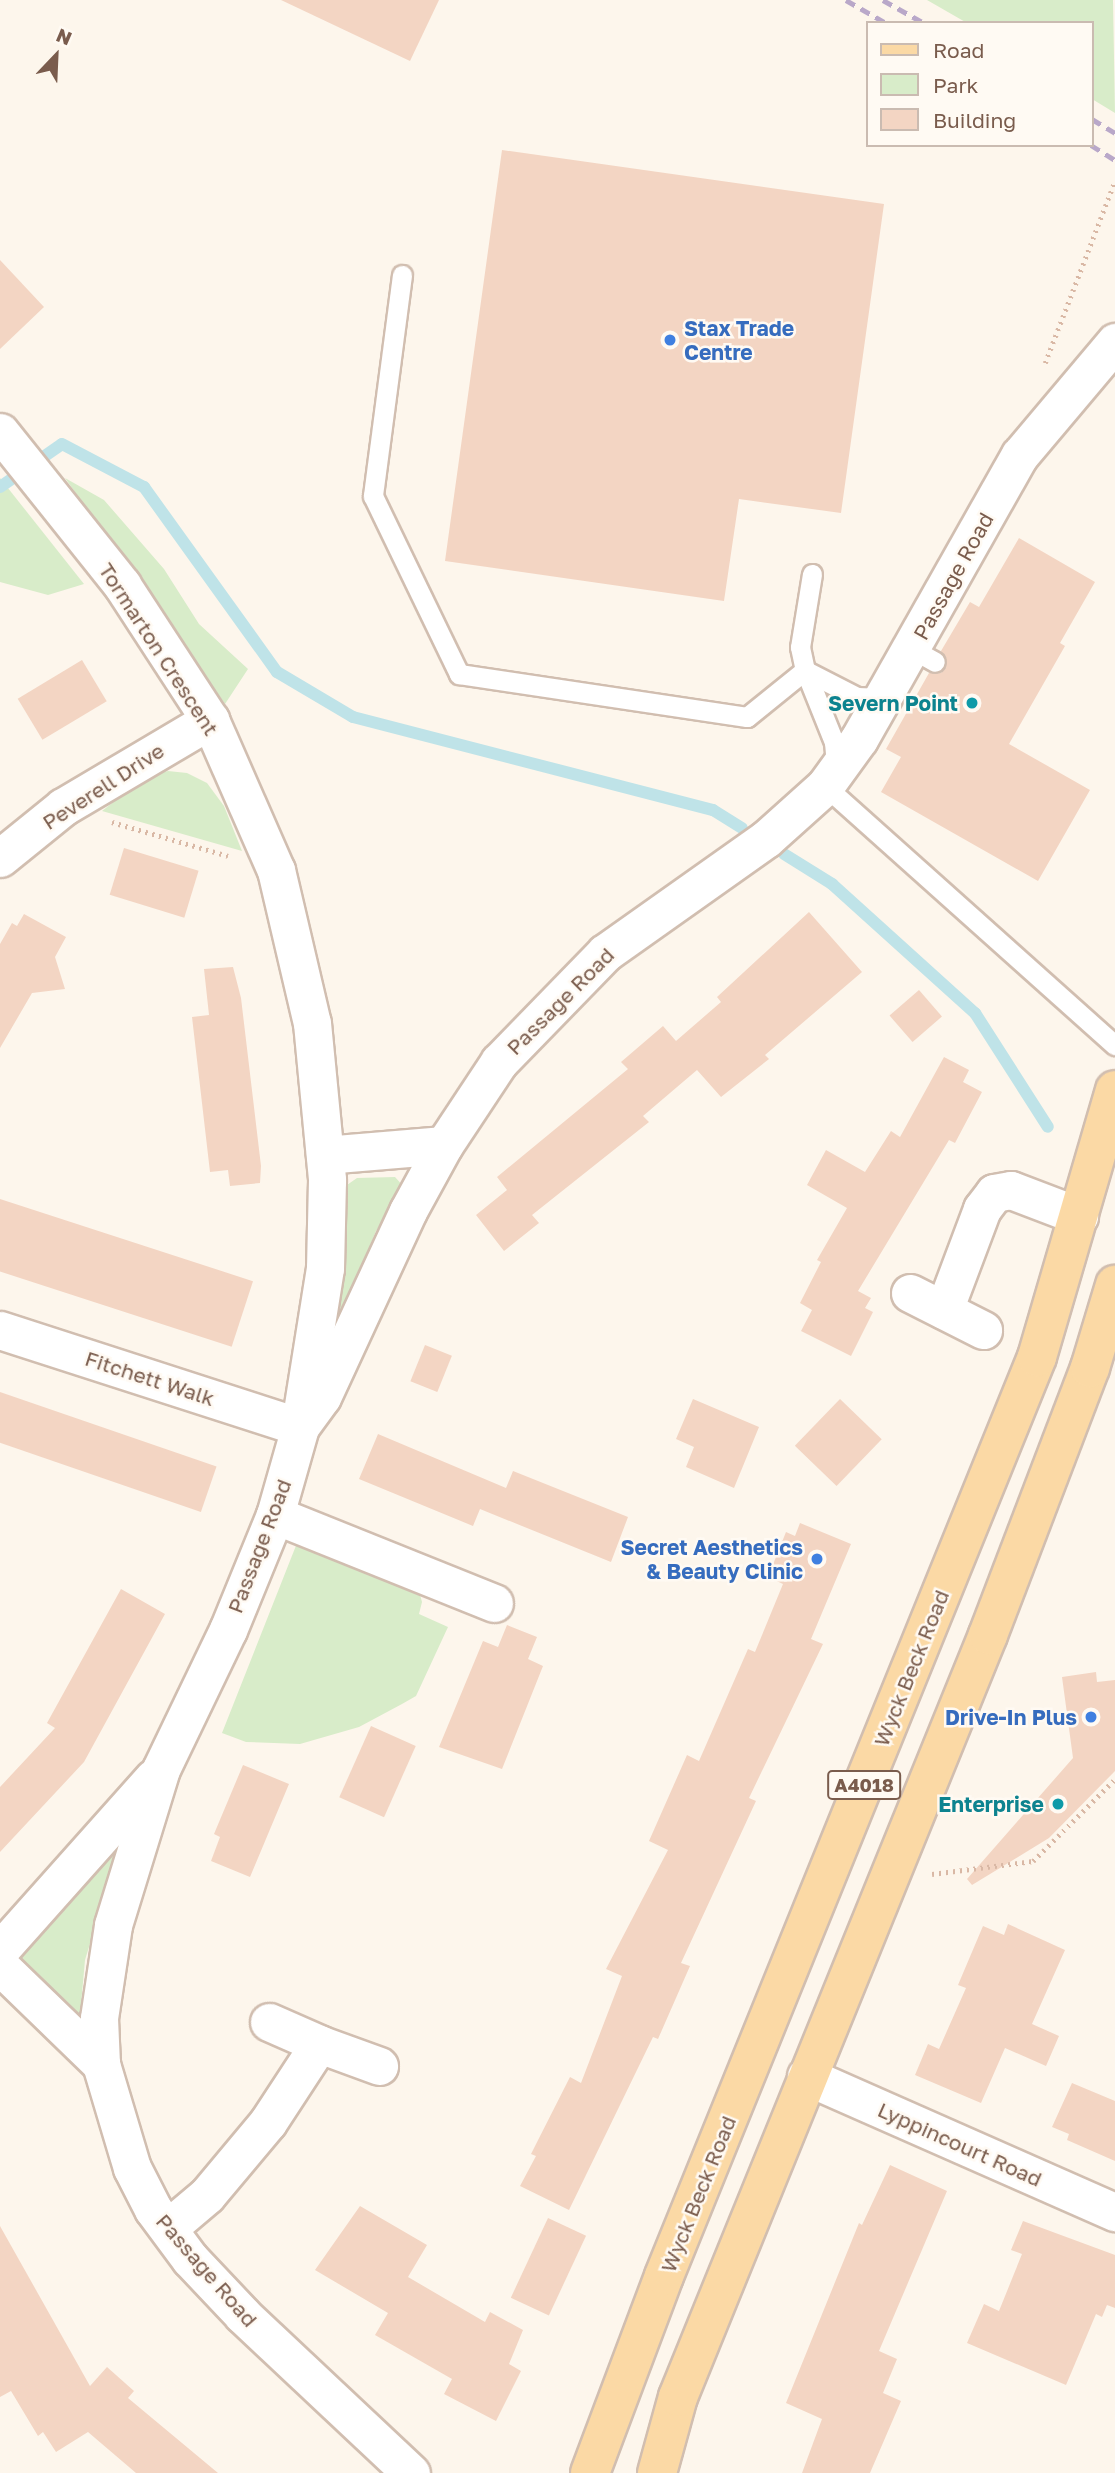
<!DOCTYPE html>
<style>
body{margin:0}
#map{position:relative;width:1115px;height:2473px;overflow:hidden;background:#fdf6ec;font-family:"Golos Text",sans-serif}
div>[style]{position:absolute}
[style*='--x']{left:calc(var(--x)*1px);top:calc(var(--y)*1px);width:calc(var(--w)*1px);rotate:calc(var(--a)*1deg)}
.green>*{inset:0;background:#d8ecc9}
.stream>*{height:12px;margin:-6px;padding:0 6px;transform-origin:6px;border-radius:6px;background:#bfe3e8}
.building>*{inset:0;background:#f3d5c3;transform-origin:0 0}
.path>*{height:4.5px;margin-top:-2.25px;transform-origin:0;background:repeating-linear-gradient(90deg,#d9b8a5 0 2px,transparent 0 7px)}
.roads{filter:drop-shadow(2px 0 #d1beb0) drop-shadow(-2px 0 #d1beb0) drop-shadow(0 2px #d1beb0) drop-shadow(0 -2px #d1beb0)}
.lane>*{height:19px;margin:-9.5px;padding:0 9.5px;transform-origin:9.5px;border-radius:9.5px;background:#fff}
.street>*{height:37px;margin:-18.5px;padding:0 18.5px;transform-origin:18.5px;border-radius:18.5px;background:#fff}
.primary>*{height:38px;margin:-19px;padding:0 19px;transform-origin:19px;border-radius:19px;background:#fbd9a5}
.rail>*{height:5px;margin-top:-2.5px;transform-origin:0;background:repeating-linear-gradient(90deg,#b9a8c9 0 10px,transparent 0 17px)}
.dots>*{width:19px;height:19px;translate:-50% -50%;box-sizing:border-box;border:4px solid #fffaf3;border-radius:50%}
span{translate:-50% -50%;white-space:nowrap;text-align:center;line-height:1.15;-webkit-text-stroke:5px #fffaf3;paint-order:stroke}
.shield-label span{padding:2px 5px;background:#fffaf3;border:2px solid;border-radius:5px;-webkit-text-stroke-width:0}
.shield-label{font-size:19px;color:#7a5c4d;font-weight:700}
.shop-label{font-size:21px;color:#366cbe;font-weight:700}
.left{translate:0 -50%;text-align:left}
.right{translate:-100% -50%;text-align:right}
.street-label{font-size:21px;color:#7a5c4d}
.culture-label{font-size:21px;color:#0d838f;font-weight:700}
.legend{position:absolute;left:866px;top:21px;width:228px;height:126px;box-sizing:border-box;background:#fffaf3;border:2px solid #cabbb1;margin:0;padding:9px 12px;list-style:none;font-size:21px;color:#7a5c4d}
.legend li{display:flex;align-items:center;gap:14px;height:35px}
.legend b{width:35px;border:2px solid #cabbb1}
.north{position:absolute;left:21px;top:21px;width:70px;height:70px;-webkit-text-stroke:5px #fffaf3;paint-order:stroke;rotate:23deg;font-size:19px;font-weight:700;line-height:28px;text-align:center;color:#7a5c4d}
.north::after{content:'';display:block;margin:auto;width:24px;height:32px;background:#7a5c4d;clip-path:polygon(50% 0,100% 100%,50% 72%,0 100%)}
</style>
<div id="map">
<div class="green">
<div style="clip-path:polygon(927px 0,1113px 0,1115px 113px,1092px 99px,1092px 23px,967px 23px)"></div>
<div style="clip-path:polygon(0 478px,84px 584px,48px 595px,0 582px)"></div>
<div style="clip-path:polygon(65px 478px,104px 500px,164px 569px,199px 624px,248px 669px,225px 704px)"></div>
<div style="clip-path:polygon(168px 771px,187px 773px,207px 783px,224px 806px,242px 851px,102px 811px,144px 778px)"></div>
<div style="clip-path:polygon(395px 1177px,405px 1188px,376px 1231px,341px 1316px,335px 1317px,342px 1196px,347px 1185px,357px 1178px)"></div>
<div style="clip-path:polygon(299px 1538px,417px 1584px,422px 1602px,419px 1614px,448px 1627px,416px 1696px,402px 1704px,359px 1727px,300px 1744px,246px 1742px,222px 1733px)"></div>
<div style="clip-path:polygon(121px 1842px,85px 1960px,80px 2016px,73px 2019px,19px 1961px)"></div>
</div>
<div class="stream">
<div style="--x:0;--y:487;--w:75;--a:-34.7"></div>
<div style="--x:62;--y:444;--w:93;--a:27.7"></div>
<div style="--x:144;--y:487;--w:228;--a:54.3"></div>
<div style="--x:277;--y:672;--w:88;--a:30.6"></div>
<div style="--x:353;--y:717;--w:372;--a:14.5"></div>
<div style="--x:713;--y:810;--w:34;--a:32"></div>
<div style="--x:784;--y:854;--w:57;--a:32"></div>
<div style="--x:832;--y:884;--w:193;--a:42.1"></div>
<div style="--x:975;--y:1013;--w:135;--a:57.4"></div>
</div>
<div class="building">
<div style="clip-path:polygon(281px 0,439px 0,410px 61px)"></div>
<div style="clip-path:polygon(502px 150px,884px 204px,841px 513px,739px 499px,724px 601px,445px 561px)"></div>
<div style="clip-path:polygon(0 260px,44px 307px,0 349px)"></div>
<div style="clip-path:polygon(1019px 538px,1095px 582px,1060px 643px,1065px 646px,1009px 744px,1090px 790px,1038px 881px,881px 792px,901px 757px,886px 749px,929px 673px,941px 673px,946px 667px,941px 651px,970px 602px,979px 607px)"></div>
<div style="left:82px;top:660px;width:48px;height:75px;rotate:59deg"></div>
<div style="left:124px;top:848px;width:78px;height:49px;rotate:17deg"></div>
<div style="clip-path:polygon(809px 912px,862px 972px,765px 1055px,769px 1059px,721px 1097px,697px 1070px,643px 1116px,649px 1122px,532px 1215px,539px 1223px,504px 1251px,476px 1215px,507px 1190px,497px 1177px,628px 1069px,621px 1062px,663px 1026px,676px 1041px,721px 1002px,717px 997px)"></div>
<div style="clip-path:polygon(24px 914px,66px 937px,55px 957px,65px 989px,32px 993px,0 1048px,0 944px,12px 923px,17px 926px)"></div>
<div style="clip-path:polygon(233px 967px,241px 998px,261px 1166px,260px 1183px,230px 1186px,228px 1170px,210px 1172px,192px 1017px,209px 1015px,204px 969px)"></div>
<div style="left:919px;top:990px;width:35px;height:39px;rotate:49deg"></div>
<div style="clip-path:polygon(944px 1057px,969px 1070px,963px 1082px,982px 1092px,955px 1143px,949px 1140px,858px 1291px,871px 1298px,865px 1308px,873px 1312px,851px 1356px,801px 1331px,812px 1310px,800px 1303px,821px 1262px,817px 1260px,847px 1208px,807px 1185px,826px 1150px,865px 1172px,891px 1131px,900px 1137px)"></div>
<div style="left:0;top:1199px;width:266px;height:69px;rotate:18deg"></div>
<div style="left:425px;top:1345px;width:29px;height:39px;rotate:22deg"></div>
<div style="left:0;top:1392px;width:229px;height:48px;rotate:19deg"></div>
<div style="clip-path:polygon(693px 1399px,759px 1427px,734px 1488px,686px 1467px,694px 1447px,676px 1439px)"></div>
<div style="left:840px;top:1399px;width:58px;height:65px;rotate:44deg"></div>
<div style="clip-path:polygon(378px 1434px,506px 1488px,513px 1471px,628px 1517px,611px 1562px,480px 1509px,473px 1526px,359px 1479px)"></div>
<div style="clip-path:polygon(800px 1523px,851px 1544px,811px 1639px,823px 1644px,749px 1798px,756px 1801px,681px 1963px,690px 1966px,658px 2039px,653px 2037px,569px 2210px,520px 2186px,536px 2156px,531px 2154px,570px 2077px,581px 2083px,622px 1976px,606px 1969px,668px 1850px,649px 1841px,687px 1755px,699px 1761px,748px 1649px,755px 1652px,783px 1584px,768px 1577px,786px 1532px,795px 1536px)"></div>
<div style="clip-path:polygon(121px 1589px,165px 1614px,84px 1762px,0 1852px,0 1787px,55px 1728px,47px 1723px)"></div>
<div style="clip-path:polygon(507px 1625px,537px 1637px,528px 1659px,543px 1666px,502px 1769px,439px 1747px,483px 1641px,498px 1647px)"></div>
<div style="clip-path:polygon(1096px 1672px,1097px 1682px,1115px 1680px,1115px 1771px,1049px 1838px,972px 1885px,967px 1879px,1073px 1758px,1062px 1677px)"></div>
<div style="left:371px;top:1726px;width:49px;height:78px;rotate:24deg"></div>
<div style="clip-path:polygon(243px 1765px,289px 1784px,250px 1877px,211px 1861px,220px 1837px,214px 1834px)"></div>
<div style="clip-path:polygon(1008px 1924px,1065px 1950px,1032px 2024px,1059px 2036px,1046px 2066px,1005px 2048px,981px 2103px,915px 2075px,928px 2044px,939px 2049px,966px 1988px,958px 1985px,983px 1926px,1004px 1935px)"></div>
<div style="clip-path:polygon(1072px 2083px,1115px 2101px,1115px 2161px,1067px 2140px,1069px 2134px,1052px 2127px)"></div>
<div style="clip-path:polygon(890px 2165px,947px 2191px,879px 2351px,897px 2359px,883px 2393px,901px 2401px,870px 2473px,802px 2473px,822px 2419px,786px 2403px,859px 2223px,862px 2225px)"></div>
<div style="clip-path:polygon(360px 2206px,427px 2245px,408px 2277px,485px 2322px,490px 2312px,523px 2330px,509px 2364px,521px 2371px,496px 2421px,444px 2394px,452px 2379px,375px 2335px,388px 2313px,315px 2270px)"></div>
<div style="left:548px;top:2218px;width:42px;height:88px;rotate:25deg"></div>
<div style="clip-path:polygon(1023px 2221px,1115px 2255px,1115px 2308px,1107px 2305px,1102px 2317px,1096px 2314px,1066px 2385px,967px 2343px,984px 2304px,999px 2311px,1022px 2254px,1011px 2250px)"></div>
<div style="clip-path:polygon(0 2226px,90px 2386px,107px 2367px,134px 2391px,128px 2398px,218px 2473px,136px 2473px,88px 2432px,56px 2452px,43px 2432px,38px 2436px,11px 2391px,0 2397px)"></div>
</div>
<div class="path">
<div style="--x:1045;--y:363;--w:195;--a:-69"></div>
<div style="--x:112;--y:822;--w:121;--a:16.3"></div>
<div style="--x:932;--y:1874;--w:102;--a:-7.3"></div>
<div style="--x:1033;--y:1861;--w:116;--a:-45"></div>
</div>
<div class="roads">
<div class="lane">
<div style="--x:402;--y:275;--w:223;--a:97.5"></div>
<div style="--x:373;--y:496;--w:198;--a:64.2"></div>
<div style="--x:459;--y:674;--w:291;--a:8.5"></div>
<div style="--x:747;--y:717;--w:75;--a:-39"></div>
<div style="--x:812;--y:574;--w:74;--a:99.3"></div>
<div style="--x:800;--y:647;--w:24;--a:78"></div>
<div style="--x:805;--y:670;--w:78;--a:68.1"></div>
<div style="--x:834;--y:742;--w:23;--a:85"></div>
<div style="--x:912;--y:649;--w:26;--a:29"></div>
<div style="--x:806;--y:671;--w:57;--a:27"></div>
<div style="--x:857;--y:697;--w:26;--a:2"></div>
<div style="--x:825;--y:786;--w:389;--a:41.8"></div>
</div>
<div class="street">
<div style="--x:0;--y:432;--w:196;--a:51.4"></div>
<div style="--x:122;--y:585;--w:161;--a:56.9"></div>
<div style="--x:210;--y:720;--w:164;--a:66.3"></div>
<div style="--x:276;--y:870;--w:157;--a:76.8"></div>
<div style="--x:312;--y:1023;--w:158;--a:84.5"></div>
<div style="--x:327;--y:1180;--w:88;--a:91.3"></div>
<div style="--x:325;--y:1268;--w:139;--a:99.1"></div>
<div style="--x:0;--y:858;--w:81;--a:-39"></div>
<div style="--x:63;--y:807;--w:171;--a:-30.6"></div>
<div style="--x:325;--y:1155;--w:119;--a:-4.8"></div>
<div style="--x:910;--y:1293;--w:82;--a:26.9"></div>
<div style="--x:944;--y:1310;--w:108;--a:-69.4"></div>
<div style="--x:982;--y:1209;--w:20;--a:-53"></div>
<div style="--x:994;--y:1193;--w:17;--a:-10"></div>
<div style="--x:1011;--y:1190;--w:73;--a:20.9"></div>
<div style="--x:0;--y:1330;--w:315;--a:17.9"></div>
<div style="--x:275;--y:1515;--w:236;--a:21.9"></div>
<div style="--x:0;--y:1950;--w:230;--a:-48.3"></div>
<div style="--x:0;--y:1966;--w:141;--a:44.1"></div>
<div style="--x:269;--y:2022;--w:55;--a:23.7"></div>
<div style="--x:806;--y:2076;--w:338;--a:23.8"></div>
<div style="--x:168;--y:2228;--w:51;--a:-40.2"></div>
<div style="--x:207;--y:2195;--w:95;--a:-50.1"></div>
<div style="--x:268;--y:2122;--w:93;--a:-56.8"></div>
<div style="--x:319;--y:2044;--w:64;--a:20.1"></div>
<div style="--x:411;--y:2473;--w:231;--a:-136.8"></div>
<div style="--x:243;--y:2315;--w:77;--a:-133.4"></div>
<div style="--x:190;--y:2259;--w:62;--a:-126.5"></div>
<div style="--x:153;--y:2209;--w:46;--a:-117.1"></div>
<div style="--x:132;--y:2168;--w:109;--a:-106.6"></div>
<div style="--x:101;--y:2064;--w:46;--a:-92.5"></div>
<div style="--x:99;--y:2018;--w:94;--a:-81.4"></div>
<div style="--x:113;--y:1925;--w:163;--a:-72.9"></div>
<div style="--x:161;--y:1769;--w:154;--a:-64.3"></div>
<div style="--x:228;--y:1630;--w:124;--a:-67.8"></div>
<div style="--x:275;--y:1515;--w:91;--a:-74.1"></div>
<div style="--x:300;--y:1427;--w:37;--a:-54"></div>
<div style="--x:322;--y:1397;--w:205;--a:-65.2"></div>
<div style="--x:408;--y:1211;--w:75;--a:-61.4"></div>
<div style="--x:444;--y:1145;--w:100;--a:-56.5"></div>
<div style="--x:499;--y:1062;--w:152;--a:-45.8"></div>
<div style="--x:605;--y:953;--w:197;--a:-35.3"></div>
<div style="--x:766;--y:839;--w:79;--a:-41.9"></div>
<div style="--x:825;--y:786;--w:58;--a:-54.1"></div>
<div style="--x:859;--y:739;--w:326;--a:-60.5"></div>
<div style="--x:1020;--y:455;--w:148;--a:-49.9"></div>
</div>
<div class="primary">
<div style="--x:590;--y:2473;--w:210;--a:-69.4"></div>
<div style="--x:664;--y:2276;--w:992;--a:-67.91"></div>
<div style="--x:1037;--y:1357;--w:278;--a:-73.7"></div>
<div style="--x:657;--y:2473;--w:79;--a:-74.6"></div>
<div style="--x:678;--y:2397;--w:823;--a:-67.86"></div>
<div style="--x:988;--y:1635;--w:286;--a:-69.1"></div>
<div style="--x:1090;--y:1368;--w:87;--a:-73.2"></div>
</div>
</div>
<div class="rail">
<div style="--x:846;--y:0;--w:46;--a:29.9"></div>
<div style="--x:883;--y:0;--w:47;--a:29.3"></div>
<div style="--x:1092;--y:119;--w:27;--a:31"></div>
<div style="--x:1091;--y:145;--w:28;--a:32"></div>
</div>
<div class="dots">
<div style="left:670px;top:340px;background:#3f7fe0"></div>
<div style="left:972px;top:703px;background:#0f9aa8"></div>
<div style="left:817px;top:1559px;background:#3f7fe0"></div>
<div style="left:1091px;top:1717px;background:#3f7fe0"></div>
<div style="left:1058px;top:1804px;background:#0f9aa8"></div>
</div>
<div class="shield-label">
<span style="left:864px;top:1785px">A4018</span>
</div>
<div class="shop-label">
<span class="left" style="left:684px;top:340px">Stax Trade<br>Centre</span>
<span class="right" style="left:803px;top:1559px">Secret Aesthetics<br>&amp; Beauty Clinic</span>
<span class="right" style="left:1077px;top:1717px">Drive-In Plus</span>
</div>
<div class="street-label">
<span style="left:953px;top:576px;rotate:-61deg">Passage Road</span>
<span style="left:159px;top:649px;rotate:57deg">Tormarton Crescent</span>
<span style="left:103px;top:786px;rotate:-33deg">Peverell Drive</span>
<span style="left:560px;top:1001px;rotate:-45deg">Passage Road</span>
<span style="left:150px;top:1378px;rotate:18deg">Fitchett Walk</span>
<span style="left:259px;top:1546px;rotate:-69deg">Passage Road</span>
<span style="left:911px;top:1668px;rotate:-68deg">Wyck Beck Road</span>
<span style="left:960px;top:2144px;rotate:24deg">Lyppincourt Road</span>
<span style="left:698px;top:2194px;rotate:-68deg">Wyck Beck Road</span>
<span style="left:207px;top:2270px;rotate:49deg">Passage Road</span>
</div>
<div class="culture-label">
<span class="right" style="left:958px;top:703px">Severn Point</span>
<span class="right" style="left:1044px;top:1804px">Enterprise</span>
</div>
<ul class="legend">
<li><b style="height:9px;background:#fbd9a5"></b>Road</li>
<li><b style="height:19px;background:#d8ecc9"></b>Park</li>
<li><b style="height:19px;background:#f3d5c3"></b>Building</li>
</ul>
<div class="north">N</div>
</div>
